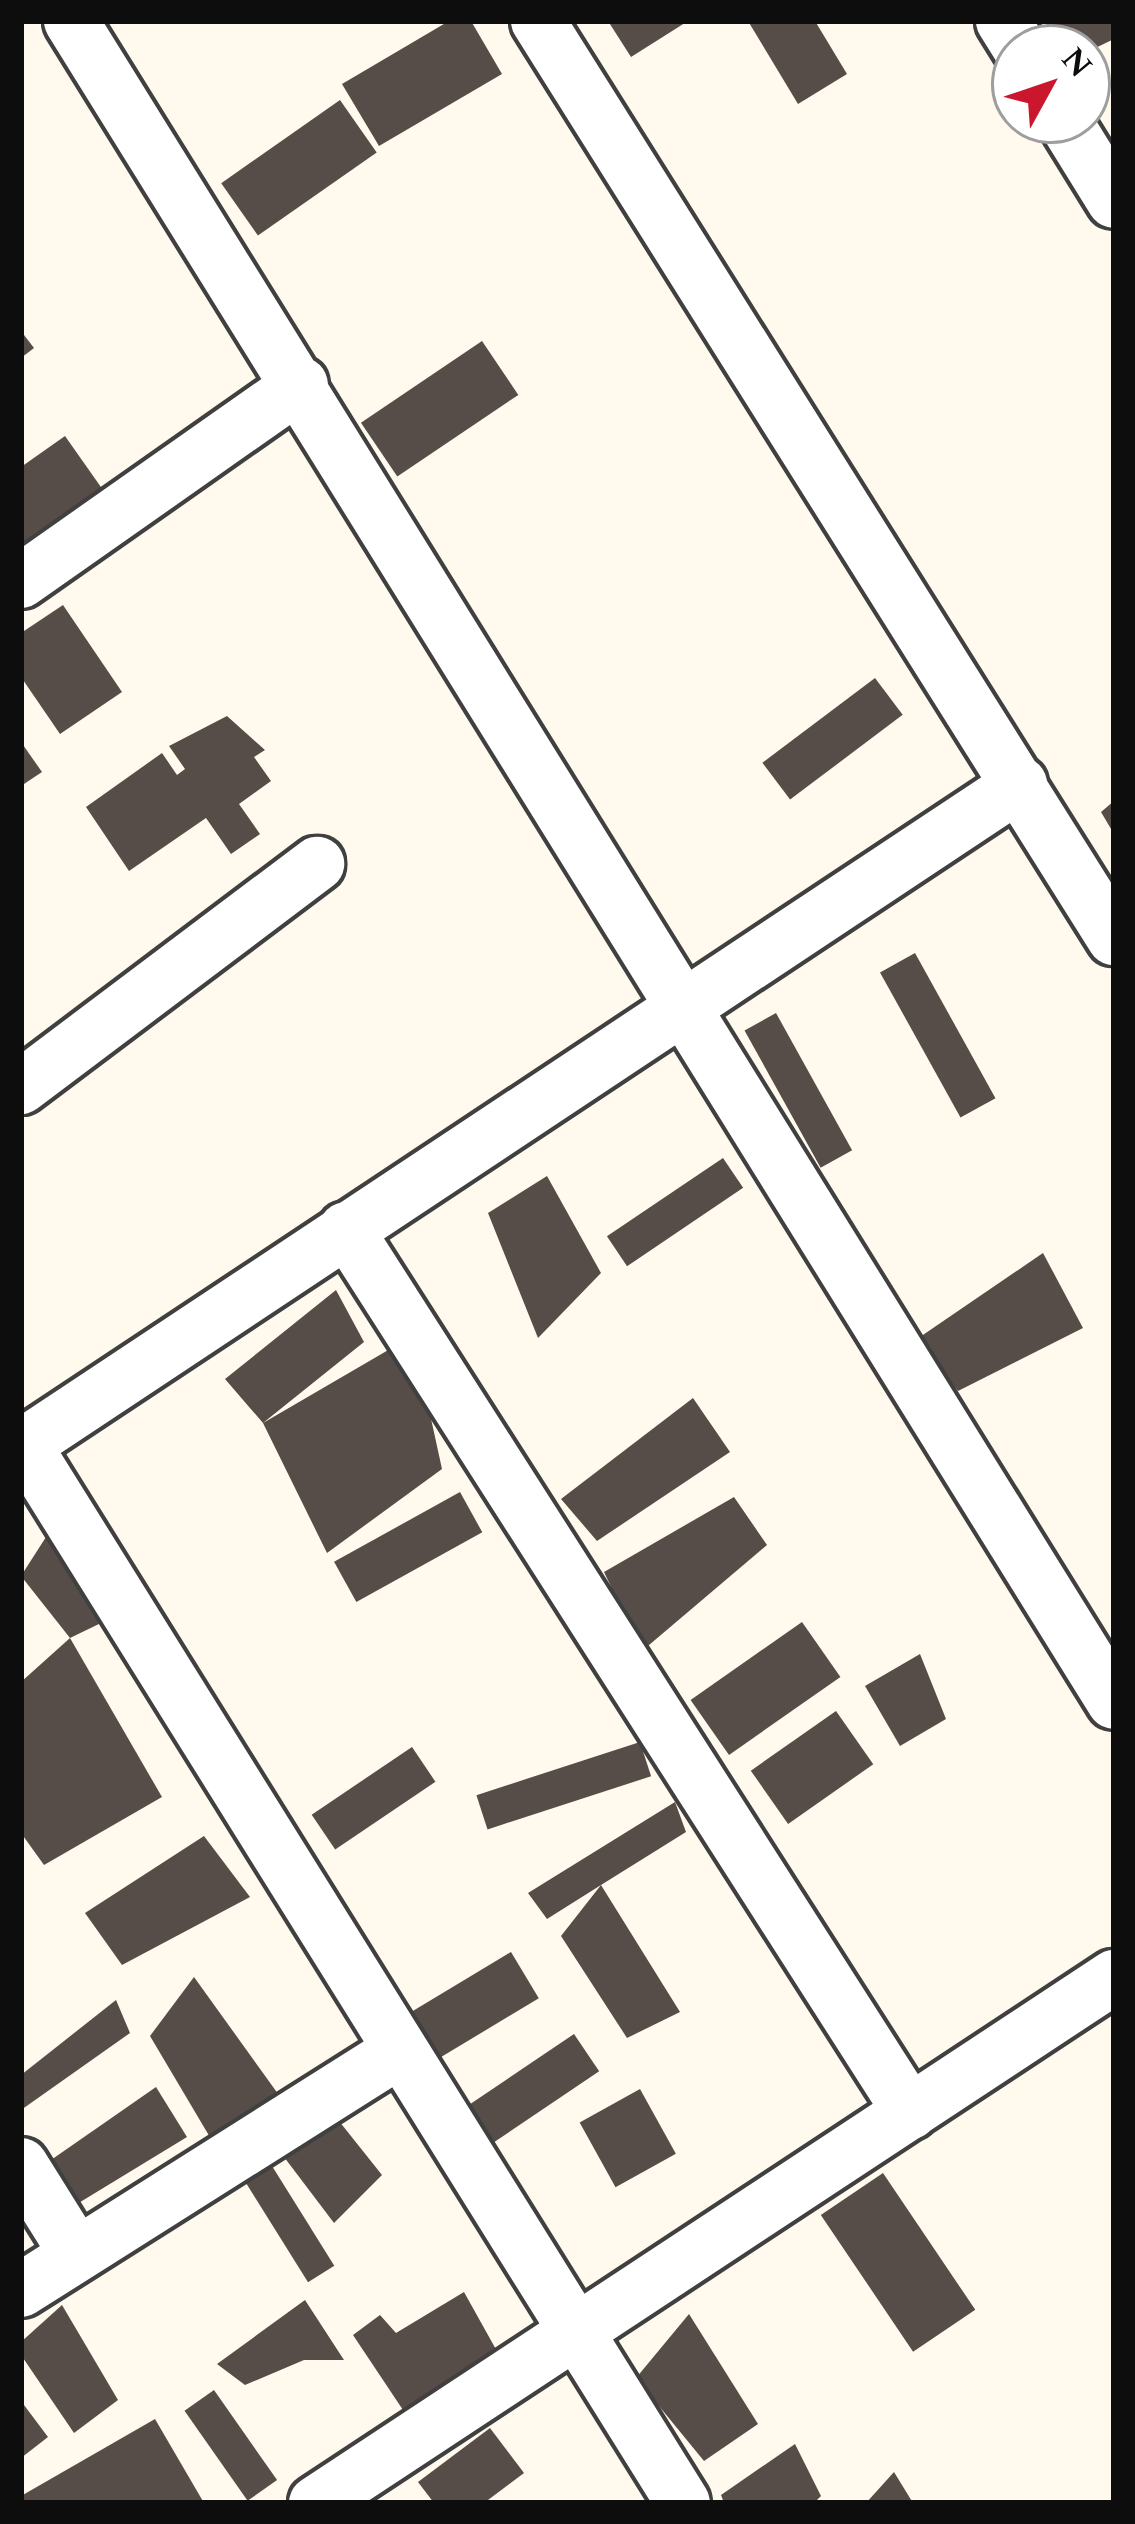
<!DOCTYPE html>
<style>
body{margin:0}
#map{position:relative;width:1135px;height:2524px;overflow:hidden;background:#fffaed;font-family:Spectral,serif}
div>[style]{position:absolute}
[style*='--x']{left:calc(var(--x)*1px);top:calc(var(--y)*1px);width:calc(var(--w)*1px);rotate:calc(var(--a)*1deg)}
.building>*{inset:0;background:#574d48;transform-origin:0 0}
.roads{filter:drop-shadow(3px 0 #404040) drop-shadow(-3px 0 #404040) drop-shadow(0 3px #404040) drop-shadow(0 -3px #404040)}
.minor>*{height:54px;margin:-27px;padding:0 27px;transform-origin:27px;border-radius:27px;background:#fff}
span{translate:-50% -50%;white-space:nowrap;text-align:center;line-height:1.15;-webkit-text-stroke:12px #fff;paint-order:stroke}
.frame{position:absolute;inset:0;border:24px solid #0d0d0d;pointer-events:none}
.north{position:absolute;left:991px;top:24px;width:120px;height:120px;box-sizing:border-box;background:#fff;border:3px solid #9e9e9e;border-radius:50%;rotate:50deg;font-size:33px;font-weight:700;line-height:48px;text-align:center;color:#0d0d0d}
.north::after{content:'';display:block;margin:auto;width:42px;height:54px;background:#cb172d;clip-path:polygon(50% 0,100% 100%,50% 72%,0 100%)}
</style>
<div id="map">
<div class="building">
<div style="clip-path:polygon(449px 21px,471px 21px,502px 74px,379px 146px,342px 84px)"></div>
<div style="clip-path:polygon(608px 21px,688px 21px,631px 57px)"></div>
<div style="clip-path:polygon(748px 21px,815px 21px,847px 74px,798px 104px)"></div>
<div style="clip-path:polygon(1045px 21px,1114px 21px,1114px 39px,1087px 52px,1058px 48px)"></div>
<div style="left:340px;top:100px;width:64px;height:145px;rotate:55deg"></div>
<div style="clip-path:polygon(21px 331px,34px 348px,21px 358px)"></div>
<div style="left:482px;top:341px;width:65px;height:146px;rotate:56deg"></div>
<div style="clip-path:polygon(65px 436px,103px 490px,21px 548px,21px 467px)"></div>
<div style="clip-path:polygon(63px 605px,122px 692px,60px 734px,21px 677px,21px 633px)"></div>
<div style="left:875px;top:678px;width:46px;height:141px;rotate:53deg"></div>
<div style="clip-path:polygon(227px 716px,265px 750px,254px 757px,271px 781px,239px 804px,260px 834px,231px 854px,206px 818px,129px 871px,86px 807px,162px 753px,177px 775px,185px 769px,169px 746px)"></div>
<div style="clip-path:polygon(21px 742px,42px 772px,21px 786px)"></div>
<div style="clip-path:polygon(1114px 801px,1114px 834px,1101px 812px)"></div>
<div style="left:915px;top:953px;width:166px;height:40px;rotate:61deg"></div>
<div style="left:776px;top:1013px;width:157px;height:36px;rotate:61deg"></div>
<div style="left:723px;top:1158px;width:36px;height:140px;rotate:56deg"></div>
<div style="clip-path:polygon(547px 1176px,601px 1273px,538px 1338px,488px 1213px)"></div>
<div style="clip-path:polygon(1043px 1253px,1083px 1328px,958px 1391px,917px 1339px)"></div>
<div style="clip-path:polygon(336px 1290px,364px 1342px,263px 1423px,390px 1349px,430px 1414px,442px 1469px,327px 1553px,263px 1423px,225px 1379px)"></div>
<div style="clip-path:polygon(693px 1398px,730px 1452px,597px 1541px,561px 1499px)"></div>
<div style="left:460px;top:1492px;width:46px;height:144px;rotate:61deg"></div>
<div style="clip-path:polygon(734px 1497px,767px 1545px,642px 1651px,604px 1572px)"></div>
<div style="clip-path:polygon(46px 1537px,101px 1623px,70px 1638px,21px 1576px)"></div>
<div style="left:802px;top:1622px;width:67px;height:136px;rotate:55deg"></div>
<div style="clip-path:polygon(70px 1638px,162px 1797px,44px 1865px,21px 1833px,21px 1682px)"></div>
<div style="clip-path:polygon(920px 1654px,946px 1719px,900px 1746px,865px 1686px)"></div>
<div style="left:836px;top:1711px;width:65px;height:104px;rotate:55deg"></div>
<div style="left:640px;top:1742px;width:36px;height:172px;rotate:72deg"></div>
<div style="left:412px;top:1747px;width:42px;height:121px;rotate:56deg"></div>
<div style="clip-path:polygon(675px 1802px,686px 1832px,601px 1885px,680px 2012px,627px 2038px,561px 1936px,601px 1885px,547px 1919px,528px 1893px)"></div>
<div style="clip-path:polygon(204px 1836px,250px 1897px,122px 1965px,85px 1913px)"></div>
<div style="left:511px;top:1952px;width:54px;height:131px;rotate:59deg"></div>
<div style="clip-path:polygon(194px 1977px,281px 2098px,214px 2144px,150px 2036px)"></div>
<div style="clip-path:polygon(116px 2000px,130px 2033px,21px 2110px,21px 2075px)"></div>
<div style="left:574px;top:2034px;width:45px;height:130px;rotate:56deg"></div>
<div style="clip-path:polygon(156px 2087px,187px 2137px,54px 2218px,28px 2176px)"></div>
<div style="left:640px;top:2089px;width:74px;height:69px;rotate:61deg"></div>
<div style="clip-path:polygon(335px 2116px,382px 2175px,334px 2223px,281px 2153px)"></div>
<div style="left:267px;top:2158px;width:127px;height:31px;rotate:58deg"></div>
<div style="left:883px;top:2173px;width:165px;height:75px;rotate:56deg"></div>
<div style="clip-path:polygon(464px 2292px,498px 2353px,403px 2410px,353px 2335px,380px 2315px,396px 2333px)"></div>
<div style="clip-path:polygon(305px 2300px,344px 2360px,304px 2360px,245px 2385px,217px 2364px)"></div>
<div style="clip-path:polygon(62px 2305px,118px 2400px,74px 2433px,21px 2355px,21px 2342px)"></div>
<div style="clip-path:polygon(689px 2314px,758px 2424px,704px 2461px,636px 2378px)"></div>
<div style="left:214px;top:2390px;width:110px;height:36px;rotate:55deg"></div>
<div style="clip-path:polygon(21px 2401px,48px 2437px,21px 2458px)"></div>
<div style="clip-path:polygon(155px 2419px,204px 2503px,21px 2503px,21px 2496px)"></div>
<div style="clip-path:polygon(490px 2428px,524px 2473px,484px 2503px,434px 2503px,418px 2482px)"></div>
<div style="clip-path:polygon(795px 2444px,821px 2496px,814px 2503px,724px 2503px,721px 2495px)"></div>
<div style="clip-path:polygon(894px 2472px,913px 2503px,866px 2503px)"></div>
</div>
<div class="roads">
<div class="minor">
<div style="--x:71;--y:21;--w:1978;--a:58.18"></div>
<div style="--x:538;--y:21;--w:1083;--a:57.87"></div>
<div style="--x:1003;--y:21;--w:32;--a:58"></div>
<div style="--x:1064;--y:120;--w:95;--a:58.3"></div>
<div style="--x:21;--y:581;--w:342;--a:-35.1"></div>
<div style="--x:21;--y:1087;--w:371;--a:-37"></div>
<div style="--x:346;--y:1229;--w:1048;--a:57.43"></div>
<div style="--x:24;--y:1445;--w:1246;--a:58.08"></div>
<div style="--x:21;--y:1447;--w:1199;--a:-33.57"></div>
<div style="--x:21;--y:2165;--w:104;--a:58"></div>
<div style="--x:21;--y:2290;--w:449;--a:-32.3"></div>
<div style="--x:316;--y:2503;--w:956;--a:-33.39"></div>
</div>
</div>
<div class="frame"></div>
<div class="north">N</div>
</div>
